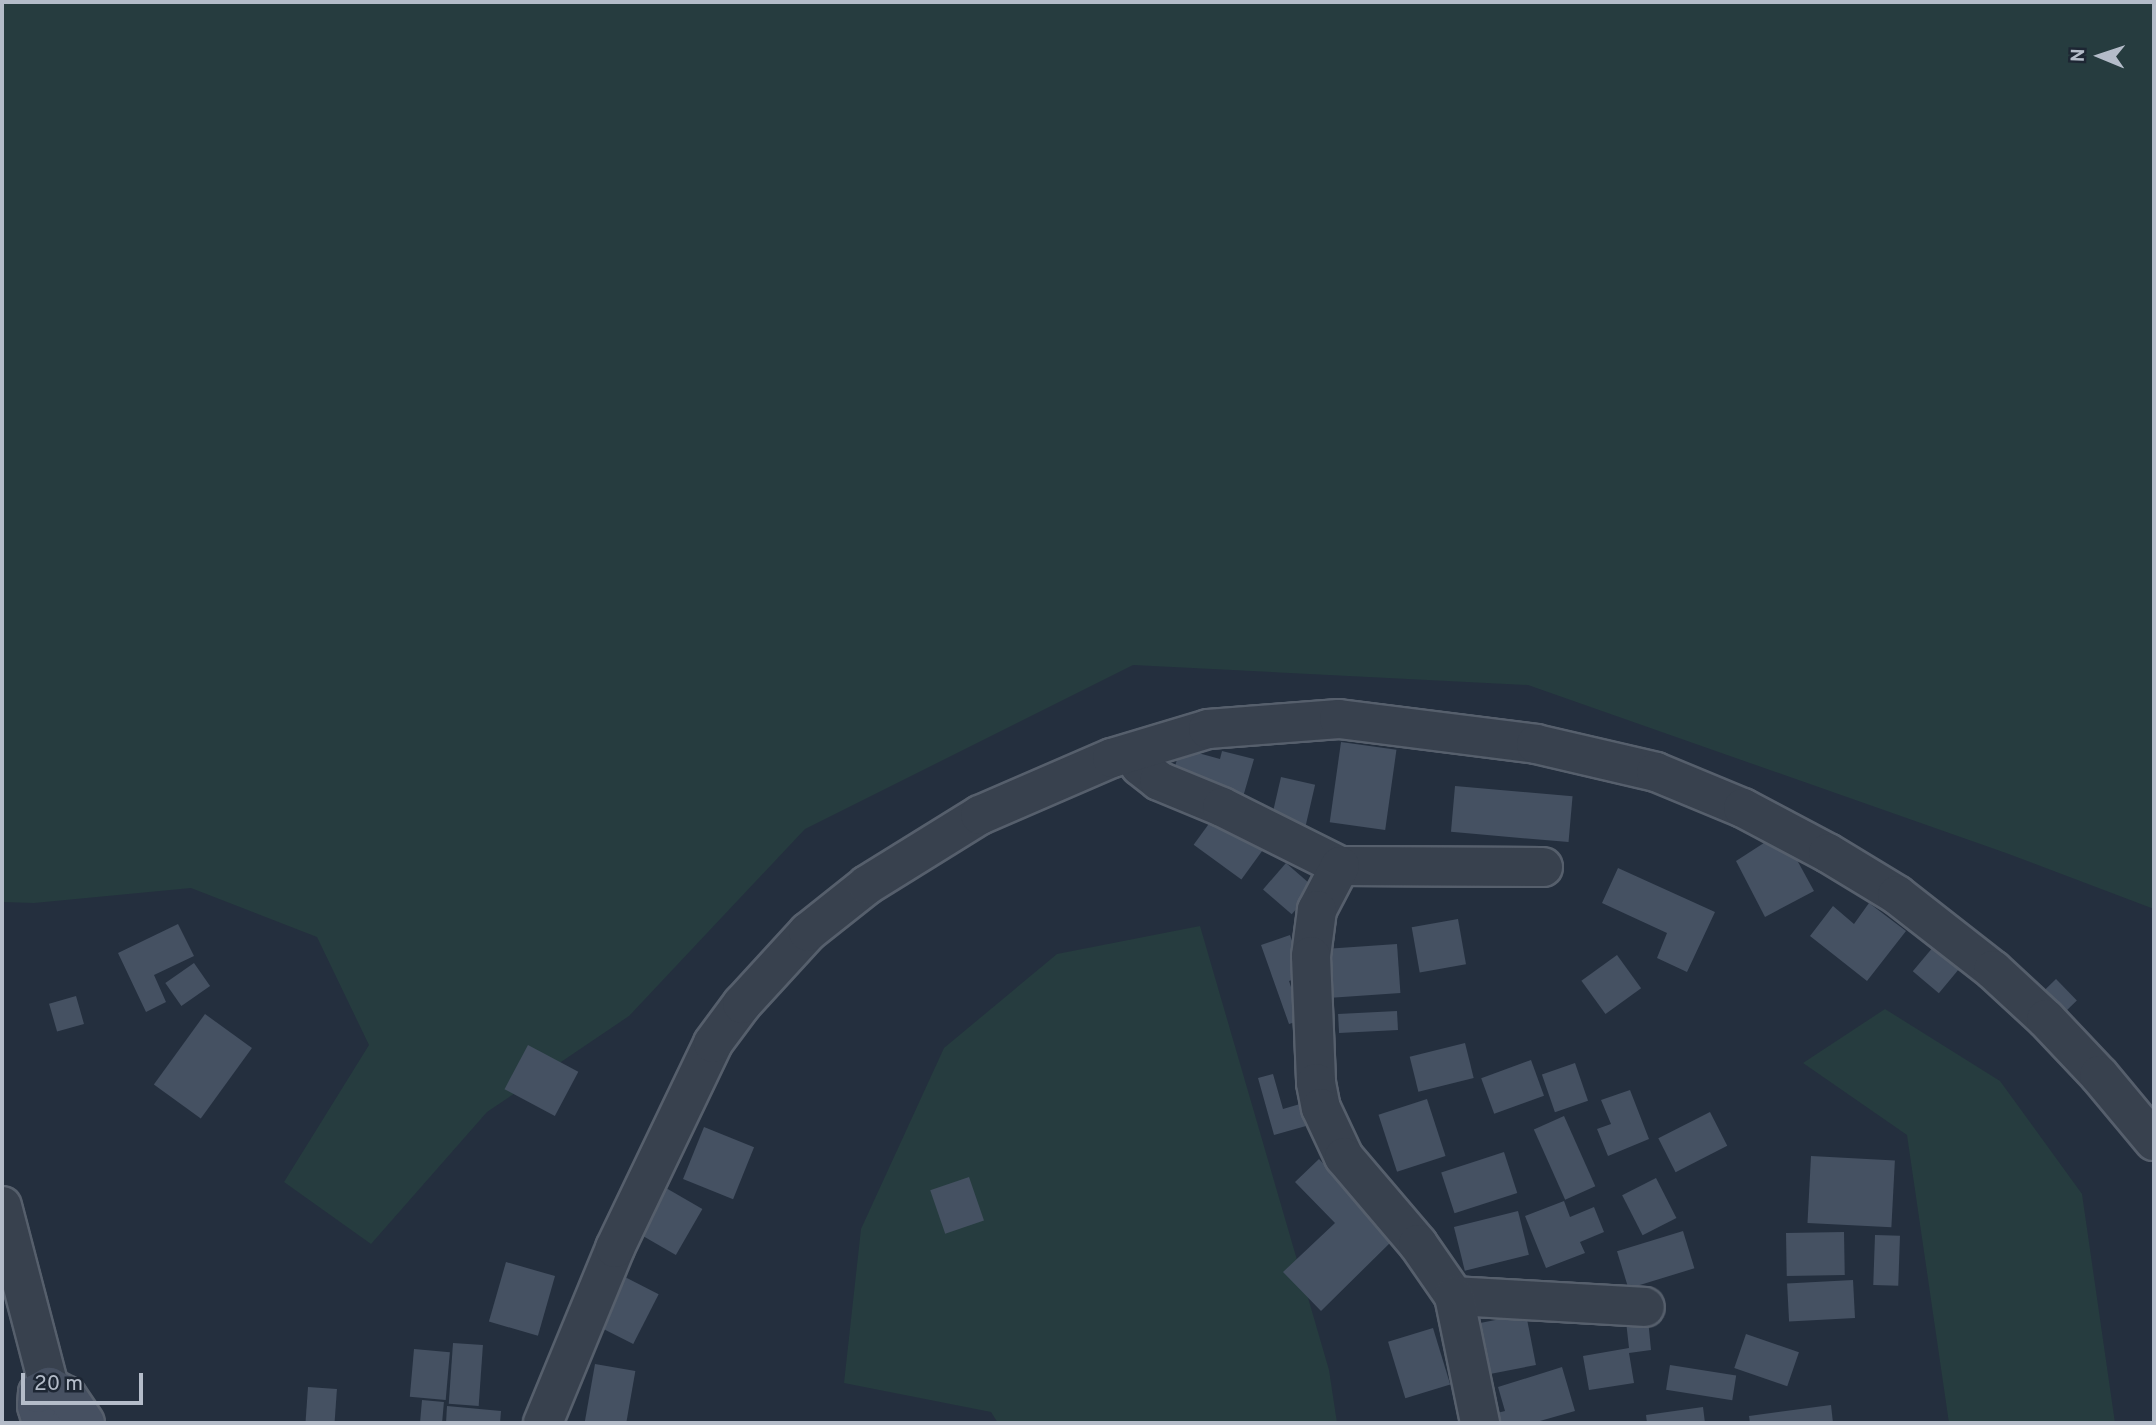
<!DOCTYPE html>
<style>
body{margin:0}
#map{position:relative;width:2156px;height:1425px;overflow:hidden;background:#242f3e;font-family:Overpass,sans-serif}
div>[style]{position:absolute}
[style*='--x']{left:calc(var(--x)*1px);top:calc(var(--y)*1px);width:calc(var(--w)*1px);rotate:calc(var(--a)*1deg)}
.green>*{inset:0;background:#263c3f}
.building>*{inset:0;background:#455162;transform-origin:0 0}
.roads{filter:drop-shadow(2px 0 #565f6c) drop-shadow(-2px 0 #565f6c) drop-shadow(0 2px #565f6c) drop-shadow(0 -2px #565f6c)}
.street>*{height:38px;margin:-19px;padding:0 19px;transform-origin:19px;border-radius:19px;background:#38414e}
.secondary>*{height:38px;margin:-19px;padding:0 19px;transform-origin:19px;border-radius:19px;background:#465061}
span{translate:-50% -50%;white-space:nowrap;text-align:center;line-height:1.15;-webkit-text-stroke:5px #1d2633;paint-order:stroke}
.frame{position:absolute;inset:0;border:4px solid #b4bcc9;pointer-events:none}
.north{position:absolute;left:2065px;top:21px;width:70px;height:70px;-webkit-text-stroke:5px #1d2633;paint-order:stroke;rotate:272deg;font-size:19px;font-weight:700;line-height:28px;text-align:center;color:#b4bcc9}
.north::after{content:'';display:block;margin:auto;width:24px;height:32px;background:#b4bcc9;clip-path:polygon(50% 0,100% 100%,50% 72%,0 100%)}
.scale{position:absolute;left:21px;top:1373px;width:122px;height:32px;box-sizing:border-box;border:4px solid #b4bcc9;border-top:0;padding-left:9px;font-size:21px;line-height:24px;white-space:nowrap;color:#b4bcc9;-webkit-text-stroke:5px #1d2633;paint-order:stroke}
</style>
<div id="map">
<div class="green">
<div style="clip-path:polygon(2px 2px,2154px 2px,2154px 909px,2006px 853px,1528px 685px,1133px 665px,805px 829px,629px 1016px,487px 1112px,371px 1244px,284px 1182px,369px 1045px,317px 937px,191px 888px,34px 903px,2px 902px)"></div>
<div style="clip-path:polygon(1200px 926px,1329px 1370px,1337px 1423px,998px 1423px,991px 1412px,844px 1383px,861px 1229px,944px 1048px,1057px 954px)"></div>
<div style="clip-path:polygon(1885px 1009px,2000px 1081px,2082px 1194px,2115px 1423px,1949px 1423px,1907px 1135px,1803px 1063px)"></div>
</div>
<div class="building">
<div style="left:1341px;top:742px;width:56px;height:81px;rotate:8deg"></div>
<div style="clip-path:polygon(1180px 748px,1220px 759px,1222px 751px,1254px 759px,1243px 797px,1172px 778px)"></div>
<div style="left:1281px;top:777px;width:35px;height:43px;rotate:13deg"></div>
<div style="left:1455px;top:786px;width:118px;height:46px;rotate:5deg"></div>
<div style="left:1216px;top:814px;width:59px;height:38px;rotate:36deg"></div>
<div style="clip-path:polygon(1767px 841px,1797px 860px,1814px 891px,1765px 917px,1736px 861px)"></div>
<div style="left:1286px;top:863px;width:38px;height:35px;rotate:41deg"></div>
<div style="clip-path:polygon(1618px 868px,1715px 912px,1687px 972px,1657px 958px,1667px 933px,1602px 903px)"></div>
<div style="clip-path:polygon(1869px 903px,1906px 931px,1867px 981px,1810px 936px,1833px 906px,1854px 924px)"></div>
<div style="left:1458px;top:919px;width:46px;height:47px;rotate:80deg"></div>
<div style="clip-path:polygon(178px 924px,194px 956px,154px 975px,166px 1002px,146px 1012px,118px 953px)"></div>
<div style="clip-path:polygon(1290px 935px,1304px 976px,1289px 981px,1302px 1020px,1289px 1024px,1261px 945px)"></div>
<div style="left:1397px;top:944px;width:49px;height:69px;rotate:86deg"></div>
<div style="left:1934px;top:946px;width:34px;height:33px;rotate:40deg"></div>
<div style="left:1617px;top:955px;width:41px;height:44px;rotate:54deg"></div>
<div style="left:194px;top:963px;width:28px;height:35px;rotate:55deg"></div>
<div style="left:2056px;top:979px;width:30px;height:20px;rotate:46deg"></div>
<div style="left:76px;top:996px;width:29px;height:28px;rotate:74deg"></div>
<div style="left:1397px;top:1011px;width:19px;height:59px;rotate:87deg"></div>
<div style="left:205px;top:1014px;width:58px;height:87px;rotate:36deg"></div>
<div style="left:1465px;top:1043px;width:36px;height:57px;rotate:76deg"></div>
<div style="left:528px;top:1045px;width:57px;height:50px;rotate:28deg"></div>
<div style="left:1531px;top:1060px;width:38px;height:53px;rotate:70deg"></div>
<div style="left:1575px;top:1063px;width:40px;height:35px;rotate:71deg"></div>
<div style="clip-path:polygon(1273px 1074px,1283px 1109px,1300px 1104px,1306px 1126px,1274px 1135px,1258px 1078px)"></div>
<div style="clip-path:polygon(1630px 1090px,1649px 1139px,1608px 1156px,1597px 1129px,1611px 1124px,1601px 1100px)"></div>
<div style="left:1427px;top:1099px;width:60px;height:51px;rotate:72deg"></div>
<div style="left:1710px;top:1112px;width:38px;height:58px;rotate:63deg"></div>
<div style="left:1564px;top:1116px;width:77px;height:33px;rotate:66deg"></div>
<div style="left:704px;top:1127px;width:54px;height:56px;rotate:22deg"></div>
<div style="left:1504px;top:1152px;width:43px;height:66px;rotate:72deg"></div>
<div style="left:1811px;top:1156px;width:84px;height:67px;rotate:3deg"></div>
<div style="clip-path:polygon(1319px 1159px,1395px 1238px,1321px 1311px,1283px 1272px,1335px 1223px,1295px 1182px)"></div>
<div style="left:969px;top:1177px;width:46px;height:41px;rotate:71deg"></div>
<div style="left:1656px;top:1178px;width:45px;height:38px;rotate:63deg"></div>
<div style="left:666px;top:1188px;width:42px;height:53px;rotate:30deg"></div>
<div style="clip-path:polygon(1564px 1201px,1570px 1217px,1594px 1207px,1604px 1232px,1580px 1242px,1585px 1253px,1546px 1268px,1525px 1216px)"></div>
<div style="left:1518px;top:1211px;width:45px;height:66px;rotate:76deg"></div>
<div style="left:1683px;top:1231px;width:39px;height:69px;rotate:73deg"></div>
<div style="left:1844px;top:1232px;width:43px;height:58px;rotate:89deg"></div>
<div style="left:1875px;top:1235px;width:25px;height:50px;rotate:2deg"></div>
<div style="left:506px;top:1262px;width:51px;height:62px;rotate:16deg"></div>
<div style="left:623px;top:1276px;width:40px;height:56px;rotate:27deg"></div>
<div style="left:1853px;top:1280px;width:38px;height:66px;rotate:87deg"></div>
<div style="left:1526px;top:1314px;width:52px;height:52px;rotate:79deg"></div>
<div style="clip-path:polygon(1648px 1319px,1651px 1350px,1629px 1353px,1634px 1383px,1589px 1390px,1583px 1356px,1629px 1348px,1626px 1321px)"></div>
<div style="left:1433px;top:1328px;width:59px;height:47px;rotate:73deg"></div>
<div style="left:1746px;top:1334px;width:56px;height:36px;rotate:19deg"></div>
<div style="left:453px;top:1343px;width:30px;height:61px;rotate:4deg"></div>
<div style="left:414px;top:1349px;width:36px;height:48px;rotate:5deg"></div>
<div style="left:595px;top:1364px;width:41px;height:60px;rotate:10deg"></div>
<div style="left:1670px;top:1365px;width:67px;height:25px;rotate:9deg"></div>
<div style="clip-path:polygon(1562px 1367px,1575px 1411px,1533px 1423px,1491px 1423px,1489px 1415px,1505px 1411px,1498px 1387px)"></div>
<div style="left:308px;top:1387px;width:29px;height:36px;rotate:4deg"></div>
<div style="left:422px;top:1400px;width:22px;height:23px;rotate:5deg"></div>
<div style="clip-path:polygon(1831px 1405px,1833px 1423px,1750px 1423px,1749px 1416px)"></div>
<div style="clip-path:polygon(447px 1406px,501px 1411px,500px 1423px,446px 1423px)"></div>
<div style="clip-path:polygon(1703px 1407px,1705px 1423px,1647px 1423px,1646px 1415px)"></div>
</div>
<div class="roads">
<div class="street">
<div style="--x:1134;--y:753;--w:14;--a:65"></div>
<div style="--x:1140;--y:766;--w:24;--a:38"></div>
<div style="--x:1159;--y:781;--w:68;--a:22.4"></div>
<div style="--x:1222;--y:807;--w:132;--a:26.6"></div>
<div style="--x:1340;--y:866;--w:203;--a:0.3"></div>
<div style="--x:1340;--y:866;--w:50;--a:117.6"></div>
<div style="--x:1317;--y:910;--w:46;--a:97.4"></div>
<div style="--x:1311;--y:956;--w:127;--a:87.7"></div>
<div style="--x:1316;--y:1083;--w:25;--a:79"></div>
<div style="--x:1321;--y:1108;--w:54;--a:64.9"></div>
<div style="--x:1344;--y:1157;--w:114;--a:49.6"></div>
<div style="--x:1418;--y:1244;--w:63;--a:55.3"></div>
<div style="--x:1454;--y:1296;--w:191;--a:3.3"></div>
<div style="--x:2;--y:1206;--w:187;--a:75.4"></div>
<div style="--x:1454;--y:1296;--w:130;--a:78.4"></div>
<div style="--x:543;--y:1423;--w:189;--a:-67.6"></div>
<div style="--x:615;--y:1248;--w:227;--a:-64.4"></div>
<div style="--x:713;--y:1043;--w:49;--a:-53.4"></div>
<div style="--x:742;--y:1004;--w:98;--a:-47.5"></div>
<div style="--x:808;--y:932;--w:75;--a:-38.5"></div>
<div style="--x:867;--y:885;--w:133;--a:-31.8"></div>
<div style="--x:980;--y:815;--w:144;--a:-23.4"></div>
<div style="--x:1112;--y:758;--w:100;--a:-16.8"></div>
<div style="--x:1208;--y:729;--w:131;--a:-4.4"></div>
<div style="--x:1339;--y:719;--w:199;--a:7.2"></div>
<div style="--x:1536;--y:744;--w:123;--a:13.1"></div>
<div style="--x:1656;--y:772;--w:94;--a:22.5"></div>
<div style="--x:1743;--y:808;--w:96;--a:27.9"></div>
<div style="--x:1828;--y:853;--w:81;--a:31.3"></div>
<div style="--x:1897;--y:895;--w:122;--a:38"></div>
<div style="--x:1993;--y:970;--w:72;--a:42.8"></div>
<div style="--x:2046;--y:1019;--w:77;--a:46.6"></div>
<div style="--x:2099;--y:1075;--w:86;--a:50.2"></div>
</div>
<div class="secondary">
<div style="--x:42;--y:1423;--w:18;--a:-106"></div>
<div style="--x:37;--y:1406;--w:13;--a:-86"></div>
<div style="--x:38;--y:1393;--w:13;--a:-29"></div>
<div style="--x:49;--y:1387;--w:20;--a:27"></div>
<div style="--x:67;--y:1396;--w:32;--a:56"></div>
</div>
</div>
<div class="frame"></div>
<div class="north">N</div>
<div class="scale">20 m</div>
</div>
